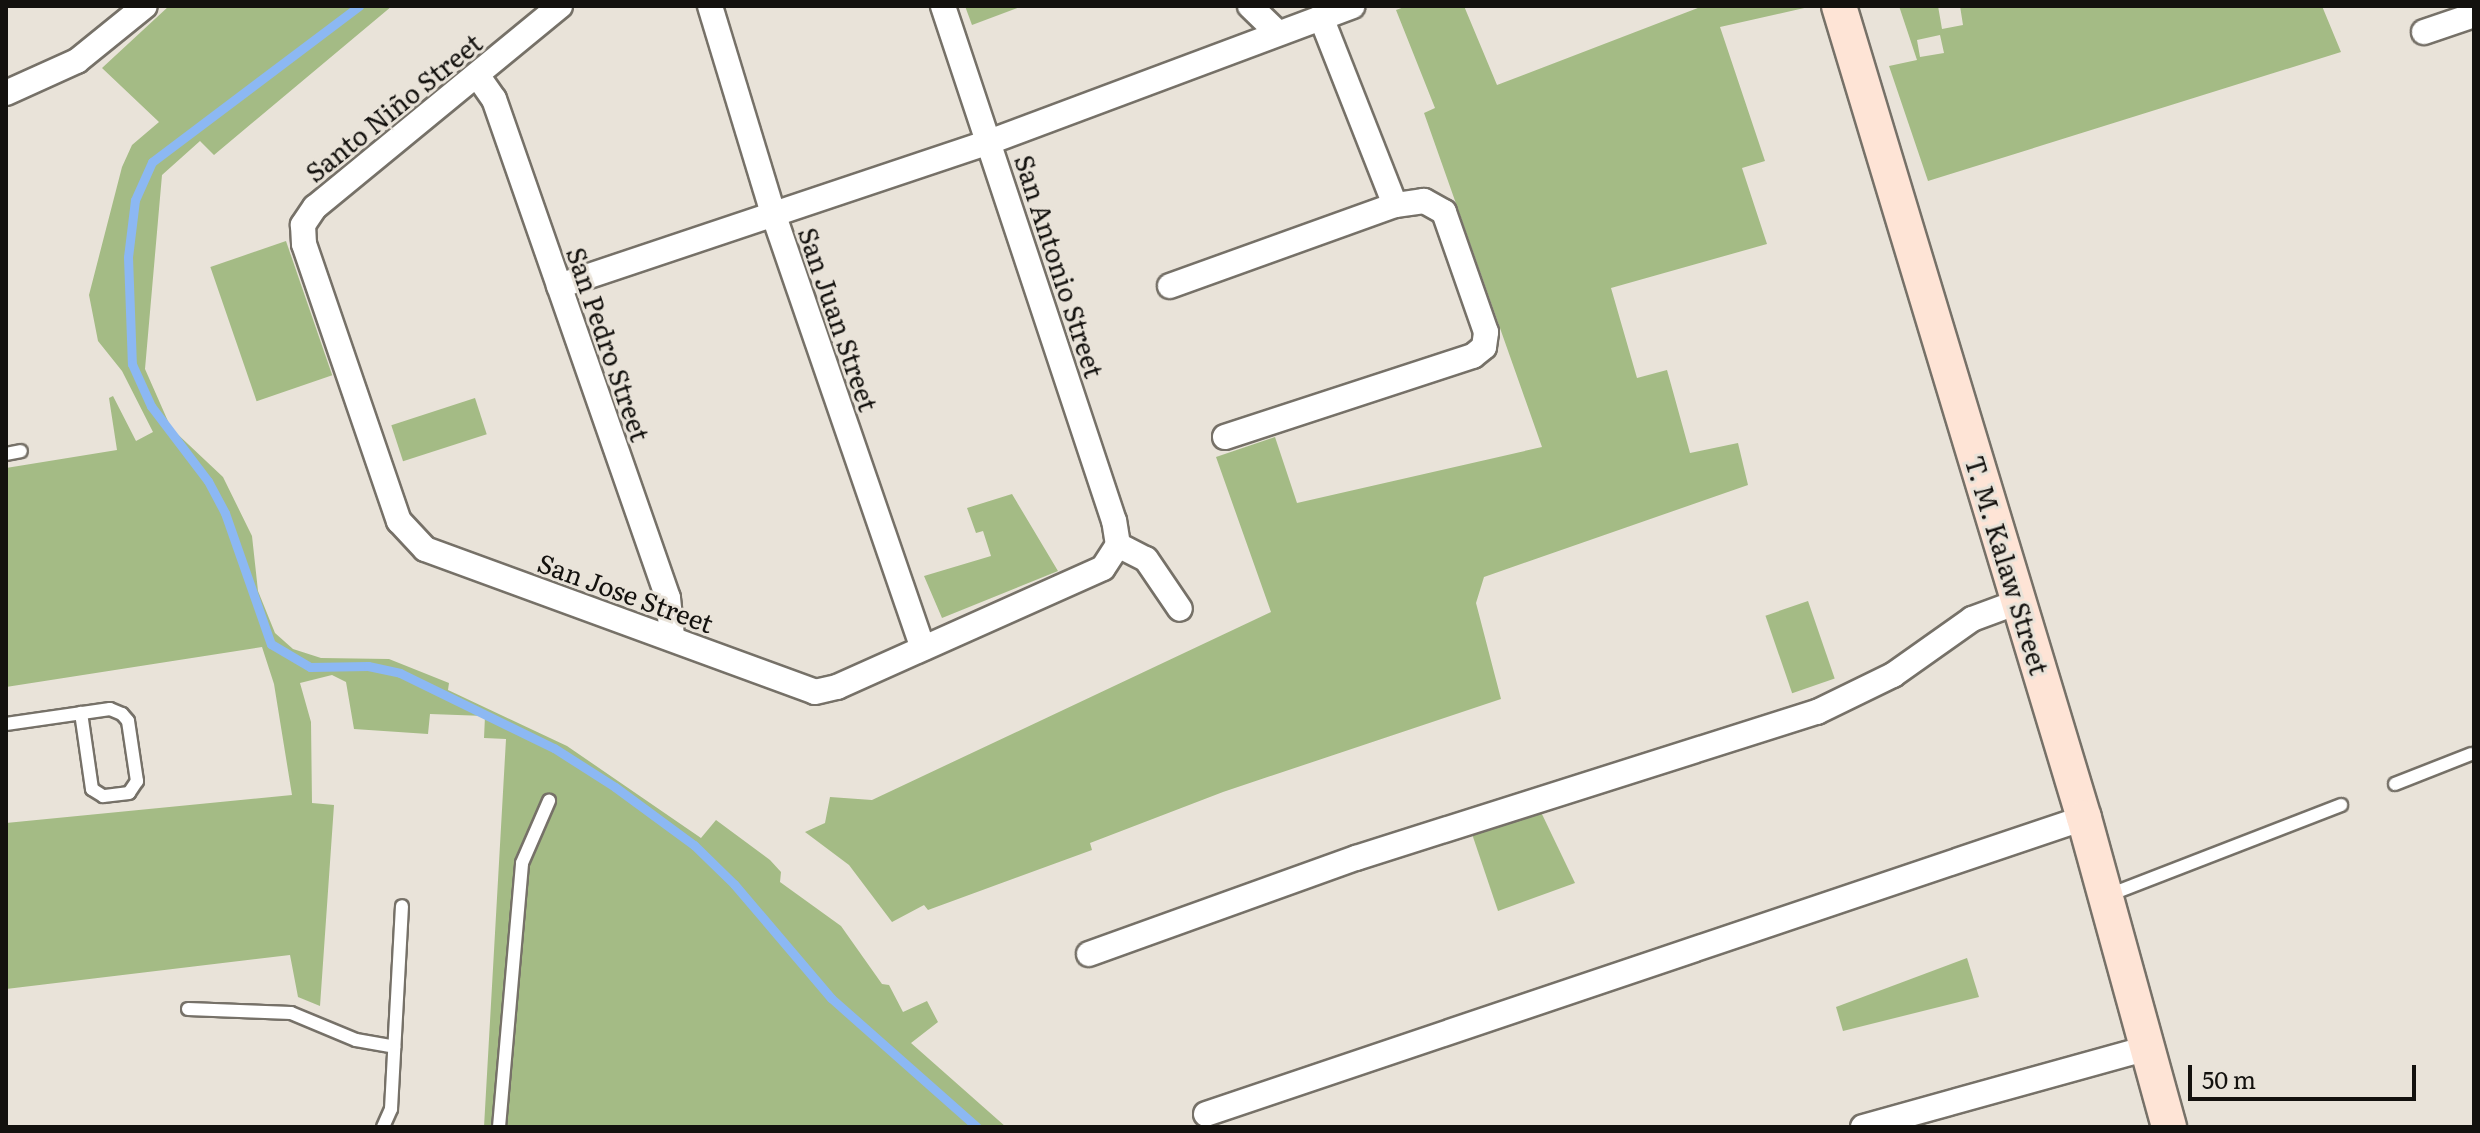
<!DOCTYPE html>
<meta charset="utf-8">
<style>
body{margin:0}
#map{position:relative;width:2480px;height:1133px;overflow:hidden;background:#e9e3d9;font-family:Literata,serif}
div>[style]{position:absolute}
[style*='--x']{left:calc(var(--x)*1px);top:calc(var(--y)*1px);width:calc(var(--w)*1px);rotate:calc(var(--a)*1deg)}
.green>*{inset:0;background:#a4bb85;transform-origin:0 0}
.stream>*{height:9px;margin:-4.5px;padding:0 4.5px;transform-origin:4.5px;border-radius:4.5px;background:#8cb8f3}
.roads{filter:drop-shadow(2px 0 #767168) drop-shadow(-2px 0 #767168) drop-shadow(0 2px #767168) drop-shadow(0 -2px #767168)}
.lane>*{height:12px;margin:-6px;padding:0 6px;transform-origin:6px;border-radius:6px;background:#fff}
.street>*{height:24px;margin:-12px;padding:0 12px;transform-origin:12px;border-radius:12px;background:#fff}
.secondary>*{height:34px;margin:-17px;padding:0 17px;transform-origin:17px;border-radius:17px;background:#fee4d6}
span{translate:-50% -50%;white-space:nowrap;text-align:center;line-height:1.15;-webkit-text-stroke:6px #e9e3d9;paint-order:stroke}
.street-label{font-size:26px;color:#13110e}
.frame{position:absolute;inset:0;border:8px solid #13110e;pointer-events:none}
.scale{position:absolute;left:2188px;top:1065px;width:228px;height:36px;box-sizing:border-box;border:4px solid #13110e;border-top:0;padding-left:10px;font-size:24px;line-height:28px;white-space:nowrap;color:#13110e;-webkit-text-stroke:6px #e9e3d9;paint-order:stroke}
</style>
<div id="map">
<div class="green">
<div style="clip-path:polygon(169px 6px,392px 6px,214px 155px,200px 141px,162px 175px,145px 369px,171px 428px,223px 477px,252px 536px,258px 591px,275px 633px,293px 649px,321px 658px,389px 659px,449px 683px,448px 690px,567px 746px,701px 838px,716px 820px,770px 860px,781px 872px,780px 882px,841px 926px,882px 984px,889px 985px,903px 1012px,927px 1001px,938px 1022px,911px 1043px,1006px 1127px,484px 1127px,506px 739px,484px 738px,485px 716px,430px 714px,428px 734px,354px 729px,346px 682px,332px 675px,300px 683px,311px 722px,312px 803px,334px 805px,320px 1006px,298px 997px,290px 955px,6px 989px,6px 823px,292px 795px,274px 684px,262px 647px,6px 687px,6px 468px,117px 450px,109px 398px,113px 396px,136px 441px,153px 432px,122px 371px,98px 341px,89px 295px,122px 167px,132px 145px,159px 122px,102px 68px)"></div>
<div style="clip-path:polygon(965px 6px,1023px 6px,972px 25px)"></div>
<div style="clip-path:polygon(1407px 6px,1464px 6px,1497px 85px,1703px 6px,1813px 6px,1720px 27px,1765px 161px,1742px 168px,1767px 244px,1611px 288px,1637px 378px,1667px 370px,1690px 453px,1738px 443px,1748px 485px,1484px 577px,1476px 603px,1501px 699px,1223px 792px,1090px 843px,1092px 850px,928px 910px,924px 905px,892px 922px,849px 865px,805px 832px,825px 823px,830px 797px,872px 800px,1271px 612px,1216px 457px,1275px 437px,1297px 503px,1542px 447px,1424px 113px,1435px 108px,1396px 10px)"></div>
<div style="clip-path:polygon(evenodd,1899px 6px,1938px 6px,1942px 29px,1963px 25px,1960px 6px,2322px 6px,2341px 52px,1928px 181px,1889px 66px,1917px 60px,1899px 6px,1940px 35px,1944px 53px,1920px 57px,1917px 40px,1940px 35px)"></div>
<div style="left:286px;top:241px;width:142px;height:80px;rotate:71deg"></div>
<div style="left:475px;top:398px;width:38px;height:88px;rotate:72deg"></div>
<div style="clip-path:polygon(1012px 494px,1058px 571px,942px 618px,924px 576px,991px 556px,983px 531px,976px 533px,967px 508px)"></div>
<div style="left:1808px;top:601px;width:82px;height:45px;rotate:71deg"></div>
<div style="clip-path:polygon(1540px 810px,1575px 883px,1498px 911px,1470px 828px)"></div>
<div style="clip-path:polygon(1967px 958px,1979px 997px,1843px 1031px,1836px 1007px)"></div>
</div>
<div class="stream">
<div style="--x:359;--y:6;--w:259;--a:143"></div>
<div style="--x:152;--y:162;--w:42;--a:114.1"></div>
<div style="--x:135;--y:200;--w:57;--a:97"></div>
<div style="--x:128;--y:257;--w:107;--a:87.9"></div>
<div style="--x:132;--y:364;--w:46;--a:65.7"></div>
<div style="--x:151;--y:406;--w:94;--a:52.8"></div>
<div style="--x:208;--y:481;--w:36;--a:62"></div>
<div style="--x:225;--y:513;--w:139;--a:70.7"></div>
<div style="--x:271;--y:644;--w:45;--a:30.5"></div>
<div style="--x:310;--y:667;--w:58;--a:-1"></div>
<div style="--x:368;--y:666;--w:33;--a:12"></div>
<div style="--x:400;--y:673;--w:171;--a:26"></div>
<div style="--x:554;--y:748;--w:72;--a:32.6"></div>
<div style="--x:615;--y:787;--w:98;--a:36.3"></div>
<div style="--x:694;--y:845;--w:56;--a:44.3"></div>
<div style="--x:734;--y:884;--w:150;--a:49.6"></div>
<div style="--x:831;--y:998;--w:195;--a:41.5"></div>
</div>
<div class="roads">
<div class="lane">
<div style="--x:6;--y:454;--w:15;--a:-11"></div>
<div style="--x:6;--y:724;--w:105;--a:-8.2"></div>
<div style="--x:110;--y:709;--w:13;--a:23"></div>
<div style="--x:122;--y:714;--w:9;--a:49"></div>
<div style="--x:128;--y:721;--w:61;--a:81.5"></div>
<div style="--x:137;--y:781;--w:14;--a:124"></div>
<div style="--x:129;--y:793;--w:26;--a:173"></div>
<div style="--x:103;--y:796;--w:13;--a:-148"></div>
<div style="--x:92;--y:789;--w:77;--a:-98.2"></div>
<div style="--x:2395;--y:784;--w:82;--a:-21.5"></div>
<div style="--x:2109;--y:895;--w:249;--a:-21.2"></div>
<div style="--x:188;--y:1009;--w:103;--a:2.2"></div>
<div style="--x:291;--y:1013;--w:70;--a:22.6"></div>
<div style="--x:356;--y:1040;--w:39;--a:10"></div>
<div style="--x:383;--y:1127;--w:20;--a:-66"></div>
<div style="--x:391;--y:1109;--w:203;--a:-86.9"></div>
<div style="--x:499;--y:1127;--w:265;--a:-85"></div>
<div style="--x:522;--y:863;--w:68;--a:-66.5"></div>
</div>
<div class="street">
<div style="--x:560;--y:6;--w:317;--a:140.6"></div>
<div style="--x:315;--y:207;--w:22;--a:124"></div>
<div style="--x:303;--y:225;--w:19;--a:87"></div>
<div style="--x:304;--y:244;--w:293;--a:71.1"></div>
<div style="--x:399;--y:521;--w:38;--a:47"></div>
<div style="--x:425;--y:549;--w:415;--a:20.1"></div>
<div style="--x:815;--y:692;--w:23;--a:-13"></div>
<div style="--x:837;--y:687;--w:291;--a:-24.1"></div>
<div style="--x:1103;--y:568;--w:27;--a:-57"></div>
<div style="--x:1118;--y:545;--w:24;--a:-99"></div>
<div style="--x:1114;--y:521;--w:543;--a:-108.37"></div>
<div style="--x:710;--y:6;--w:220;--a:73.1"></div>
<div style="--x:774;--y:216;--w:457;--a:71"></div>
<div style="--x:1250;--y:6;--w:37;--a:44"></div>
<div style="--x:2424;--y:32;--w:53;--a:-18.8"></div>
<div style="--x:477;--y:75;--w:29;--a:55"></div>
<div style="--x:494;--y:99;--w:528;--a:70.78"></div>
<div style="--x:668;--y:598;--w:39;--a:84"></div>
<div style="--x:6;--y:93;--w:78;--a:-24.3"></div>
<div style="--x:77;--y:61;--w:87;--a:-39"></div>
<div style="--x:559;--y:286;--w:453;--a:-18.5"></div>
<div style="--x:989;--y:142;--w:388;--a:-20.5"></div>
<div style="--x:1170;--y:286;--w:239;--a:-19.8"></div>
<div style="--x:1395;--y:205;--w:202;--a:-111.5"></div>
<div style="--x:1225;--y:437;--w:261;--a:-18.1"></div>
<div style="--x:1473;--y:356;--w:14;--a:-39"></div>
<div style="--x:1484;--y:347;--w:15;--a:-82"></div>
<div style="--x:1486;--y:332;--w:127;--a:-109.3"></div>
<div style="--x:1444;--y:212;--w:23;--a:-151"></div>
<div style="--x:1424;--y:201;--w:29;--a:172"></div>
<div style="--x:1118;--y:545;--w:31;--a:27"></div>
<div style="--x:1146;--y:559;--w:60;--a:55.8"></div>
<div style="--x:1089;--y:954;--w:284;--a:-19.8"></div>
<div style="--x:1356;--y:858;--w:484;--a:-17.6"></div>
<div style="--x:1817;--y:712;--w:85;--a:-26"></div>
<div style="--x:1893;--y:675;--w:97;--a:-35.3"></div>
<div style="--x:1972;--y:619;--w:49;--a:-20.3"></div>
<div style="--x:1206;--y:1114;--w:927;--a:-18.63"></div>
<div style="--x:1863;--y:1127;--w:296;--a:-15.5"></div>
</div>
<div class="secondary">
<div style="--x:1839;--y:6;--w:848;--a:73.21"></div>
<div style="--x:2084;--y:818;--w:320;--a:74.6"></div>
</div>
</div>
<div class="street-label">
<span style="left:393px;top:107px;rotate:-39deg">Santo Niño Street</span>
<span style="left:1060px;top:266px;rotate:72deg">San Antonio Street</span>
<span style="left:839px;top:319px;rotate:71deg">San Juan Street</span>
<span style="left:609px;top:344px;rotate:71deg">San Pedro Street</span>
<span style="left:2008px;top:565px;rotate:73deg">T. M. Kalaw Street</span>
<span style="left:626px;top:592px;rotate:20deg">San Jose Street</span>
</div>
<div class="frame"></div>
<div class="scale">50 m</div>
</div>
